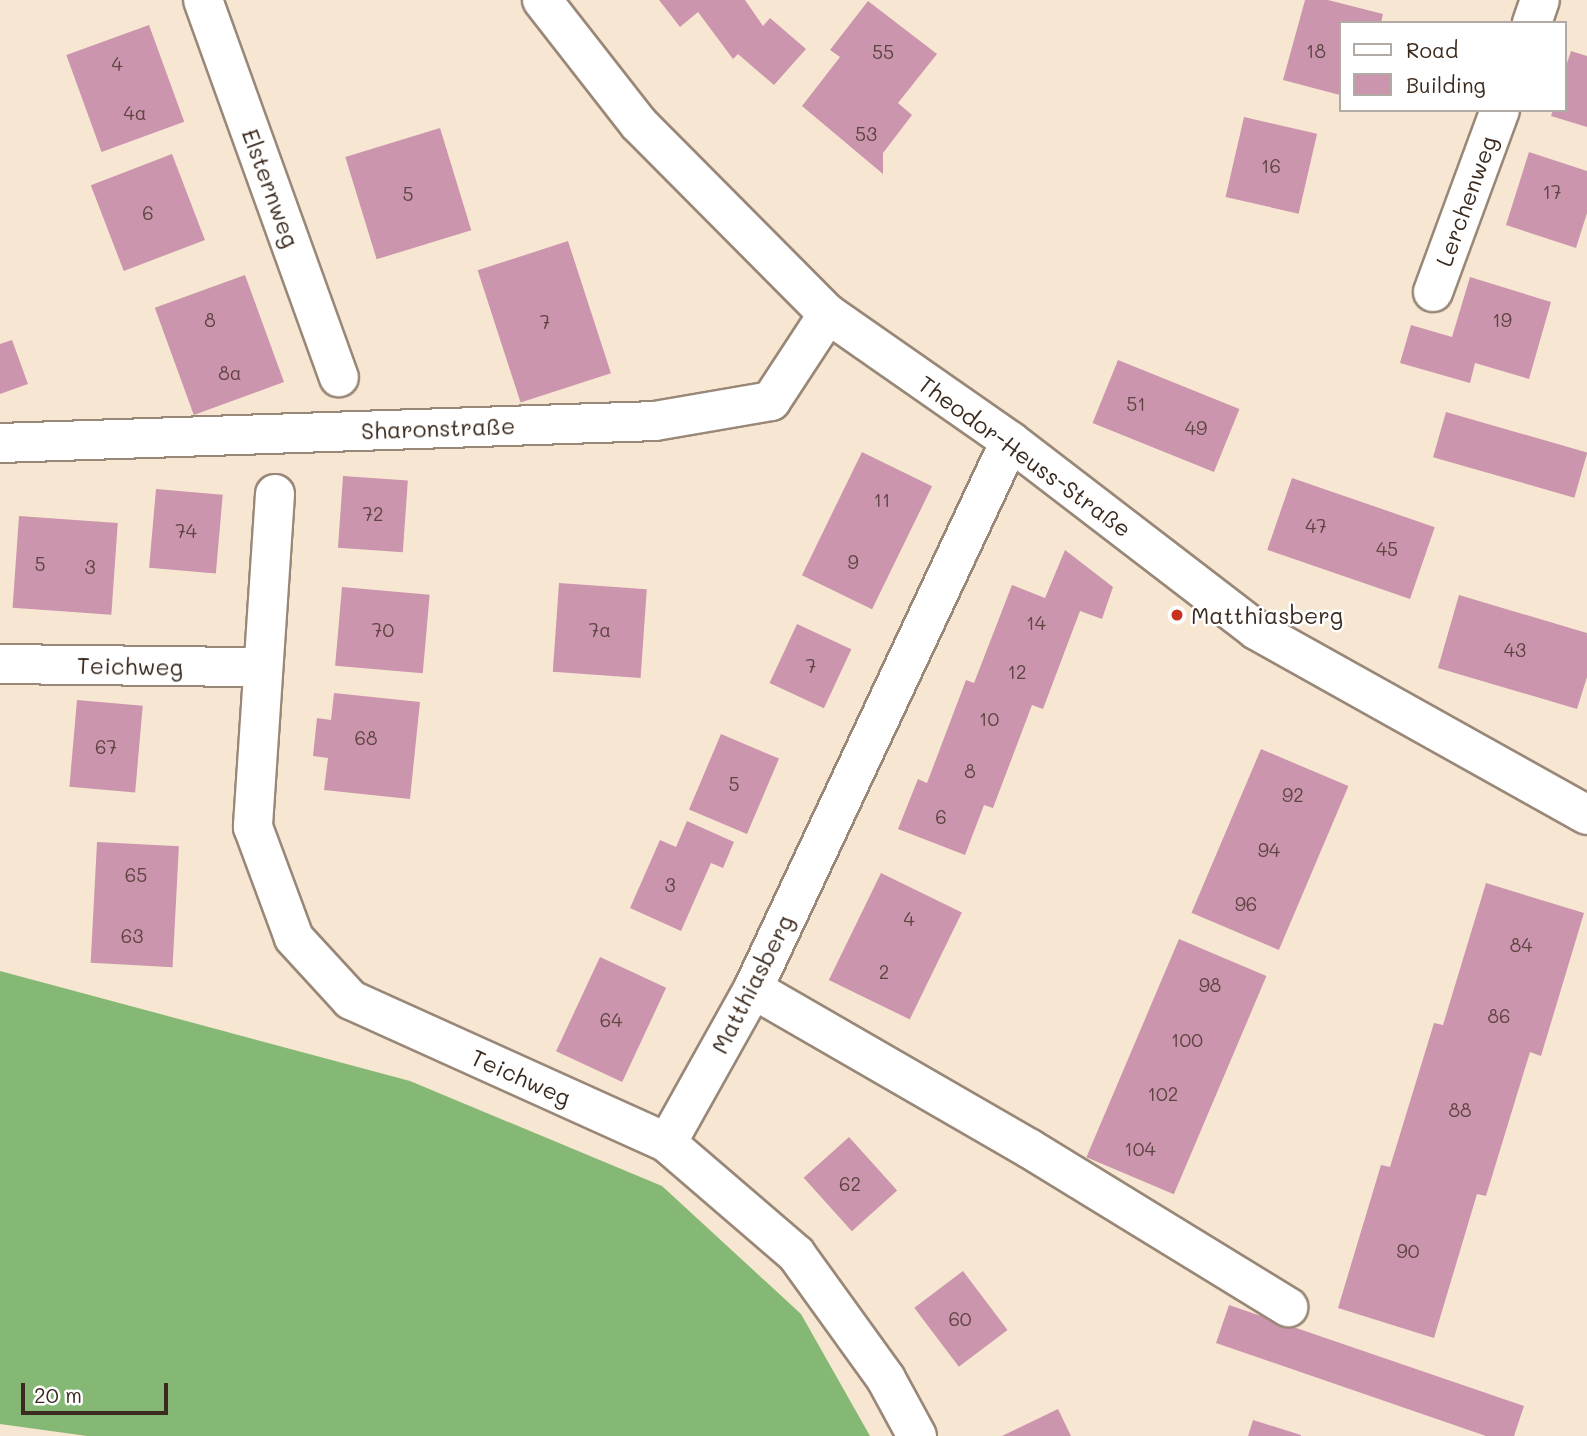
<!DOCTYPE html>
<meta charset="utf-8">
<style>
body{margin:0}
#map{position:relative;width:1587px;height:1436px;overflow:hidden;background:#f7e7d2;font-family:Mali,sans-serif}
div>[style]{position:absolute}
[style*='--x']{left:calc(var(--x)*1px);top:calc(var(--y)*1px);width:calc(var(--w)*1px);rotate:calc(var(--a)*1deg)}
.forest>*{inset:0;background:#85b874}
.building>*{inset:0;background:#cc95ae;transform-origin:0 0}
.roads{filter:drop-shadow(2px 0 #998878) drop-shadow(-2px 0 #998878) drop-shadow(0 2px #998878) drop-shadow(0 -2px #998878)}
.minor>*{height:38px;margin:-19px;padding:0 19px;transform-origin:19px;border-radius:19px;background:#fff}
.dots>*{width:19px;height:19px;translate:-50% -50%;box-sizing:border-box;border:4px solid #fff;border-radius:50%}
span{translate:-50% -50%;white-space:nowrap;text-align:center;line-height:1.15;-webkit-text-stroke:5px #fff;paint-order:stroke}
.number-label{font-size:19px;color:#5f4542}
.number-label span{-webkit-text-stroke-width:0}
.street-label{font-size:23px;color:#3b2a1e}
.poi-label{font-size:23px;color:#3b2a1e}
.left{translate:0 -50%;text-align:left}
.legend{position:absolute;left:1339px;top:21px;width:228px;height:91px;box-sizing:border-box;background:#fff;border:2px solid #b1aaa5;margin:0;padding:9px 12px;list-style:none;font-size:21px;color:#3b2a1e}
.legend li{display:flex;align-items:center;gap:14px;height:35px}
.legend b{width:35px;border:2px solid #b1aaa5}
.scale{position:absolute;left:21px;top:1383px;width:147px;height:32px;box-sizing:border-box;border:4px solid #3b2a1e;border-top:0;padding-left:9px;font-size:21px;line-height:24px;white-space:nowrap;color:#3b2a1e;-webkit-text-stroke:5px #fff;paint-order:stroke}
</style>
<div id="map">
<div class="forest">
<div style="clip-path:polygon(0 971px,410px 1081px,662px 1186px,801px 1314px,870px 1436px,87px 1436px,0 1424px)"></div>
</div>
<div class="building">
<div style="clip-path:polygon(659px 0,745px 0,763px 26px,770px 18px,806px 49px,774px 85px,738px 54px,733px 59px,698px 12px,680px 27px)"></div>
<div style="clip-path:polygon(1305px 0,1328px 0,1383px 14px,1381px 23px,1340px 23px,1340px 95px,1283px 80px)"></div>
<div style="clip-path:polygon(868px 1px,937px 54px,898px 103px,912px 115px,883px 153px,883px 174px,802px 106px,840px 57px,830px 50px)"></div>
<div style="left:149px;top:25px;width:103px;height:88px;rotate:70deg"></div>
<div style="clip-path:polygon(1571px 51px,1587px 56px,1587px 127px,1551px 116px,1553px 110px,1564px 110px,1564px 72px)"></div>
<div style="left:1244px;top:117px;width:75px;height:82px;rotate:13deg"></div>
<div style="left:440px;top:128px;width:107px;height:99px;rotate:73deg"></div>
<div style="clip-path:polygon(1529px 152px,1587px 171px,1587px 213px,1576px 248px,1506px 225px)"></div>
<div style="left:172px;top:154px;width:92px;height:87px;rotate:69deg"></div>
<div style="left:568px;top:241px;width:139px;height:95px;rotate:72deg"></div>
<div style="left:245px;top:275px;width:114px;height:96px;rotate:70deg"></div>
<div style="clip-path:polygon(1470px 277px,1551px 302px,1529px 379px,1475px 363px,1470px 383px,1400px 363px,1411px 325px,1452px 337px)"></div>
<div style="clip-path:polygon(12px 340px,28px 384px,0 394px,0 344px)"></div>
<div style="left:1118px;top:360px;width:131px;height:68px;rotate:22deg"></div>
<div style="left:1446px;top:412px;width:147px;height:47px;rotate:16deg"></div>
<div style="left:862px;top:452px;width:78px;height:137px;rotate:26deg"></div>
<div style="left:343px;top:476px;width:65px;height:72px;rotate:4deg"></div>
<div style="left:1292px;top:478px;width:151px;height:76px;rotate:19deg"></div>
<div style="left:156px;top:489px;width:67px;height:79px;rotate:5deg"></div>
<div style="left:19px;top:516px;width:99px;height:92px;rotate:4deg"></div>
<div style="clip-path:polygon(1065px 550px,1113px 587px,1102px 619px,1080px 611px,1043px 709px,1032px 705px,993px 808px,984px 805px,965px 855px,898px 829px,918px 779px,927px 783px,966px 680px,974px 683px,1012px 585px,1045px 598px)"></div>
<div style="left:559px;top:583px;width:88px;height:89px;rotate:4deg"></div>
<div style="left:342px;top:587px;width:88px;height:79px;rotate:5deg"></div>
<div style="clip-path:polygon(1459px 595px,1587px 633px,1587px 677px,1577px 709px,1438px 668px)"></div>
<div style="left:797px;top:624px;width:60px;height:65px;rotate:25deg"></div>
<div style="clip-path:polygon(334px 693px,420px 702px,410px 799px,324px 790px,328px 758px,313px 756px,317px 718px,331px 720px)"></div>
<div style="left:77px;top:700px;width:66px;height:87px;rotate:5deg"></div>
<div style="left:721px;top:734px;width:63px;height:82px;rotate:23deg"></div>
<div style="left:1261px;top:749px;width:95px;height:178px;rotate:23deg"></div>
<div style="clip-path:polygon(687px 821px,734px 842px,723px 868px,711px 863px,681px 931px,630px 908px,660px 840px,676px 847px)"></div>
<div style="left:97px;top:842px;width:82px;height:121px;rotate:3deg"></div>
<div style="left:881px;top:873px;width:90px;height:119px;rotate:26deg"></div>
<div style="clip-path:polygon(1486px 883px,1584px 913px,1541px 1056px,1530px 1052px,1486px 1196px,1477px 1194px,1434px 1338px,1338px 1308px,1381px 1165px,1390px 1167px,1434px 1023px,1443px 1025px)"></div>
<div style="left:1179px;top:939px;width:95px;height:237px;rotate:23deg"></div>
<div style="left:600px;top:957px;width:73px;height:104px;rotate:25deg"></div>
<div style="left:849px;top:1137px;width:72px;height:61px;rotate:48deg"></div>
<div style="left:963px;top:1271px;width:74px;height:61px;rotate:53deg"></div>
<div style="clip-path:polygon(1229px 1305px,1524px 1406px,1514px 1436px,1486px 1436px,1216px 1343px)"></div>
<div style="clip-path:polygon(1058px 1409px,1071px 1436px,1002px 1436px)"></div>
<div style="clip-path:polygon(1253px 1420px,1301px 1435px,1301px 1436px,1248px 1436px)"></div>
</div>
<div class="roads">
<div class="minor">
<div style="--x:203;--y:0;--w:401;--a:70.2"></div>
<div style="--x:542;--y:0;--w:157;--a:52"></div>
<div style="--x:639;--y:124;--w:268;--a:45.2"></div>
<div style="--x:828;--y:314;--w:222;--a:34.9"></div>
<div style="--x:1010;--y:441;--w:310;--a:37.5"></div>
<div style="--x:1256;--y:630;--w:379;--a:29.2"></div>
<div style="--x:1532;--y:23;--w:24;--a:-71"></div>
<div style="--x:1433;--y:292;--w:194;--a:-69.8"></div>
<div style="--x:0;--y:443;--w:655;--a:-1.92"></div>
<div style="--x:655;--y:421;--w:118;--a:-9.8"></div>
<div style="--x:771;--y:401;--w:104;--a:-56.8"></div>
<div style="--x:275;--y:494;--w:334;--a:93.8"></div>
<div style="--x:253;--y:827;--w:118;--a:69.7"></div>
<div style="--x:294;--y:938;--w:84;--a:47.4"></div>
<div style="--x:351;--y:1000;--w:347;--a:24.3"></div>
<div style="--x:667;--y:1143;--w:170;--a:40.7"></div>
<div style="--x:796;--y:1254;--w:154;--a:54.2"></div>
<div style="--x:886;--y:1379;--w:65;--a:61.5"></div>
<div style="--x:0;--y:664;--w:260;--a:0.7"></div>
<div style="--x:753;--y:989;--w:320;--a:30"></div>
<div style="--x:1030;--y:1149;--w:303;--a:31.5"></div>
<div style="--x:667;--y:1143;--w:176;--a:-60.8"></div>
<div style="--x:753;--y:989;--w:605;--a:-64.87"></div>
</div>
</div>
<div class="dots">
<div style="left:1177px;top:615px;background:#c8321e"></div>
</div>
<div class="number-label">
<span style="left:1316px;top:51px">18</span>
<span style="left:883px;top:52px">55</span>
<span style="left:117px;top:64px">4</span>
<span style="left:135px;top:113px">4a</span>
<span style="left:866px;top:134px">53</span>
<span style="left:1271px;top:166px">16</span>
<span style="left:1552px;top:192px">17</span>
<span style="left:408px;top:194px">5</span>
<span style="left:148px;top:213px">6</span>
<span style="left:210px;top:320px">8</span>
<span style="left:1502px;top:320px">19</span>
<span style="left:545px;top:322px">7</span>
<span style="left:230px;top:373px">8a</span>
<span style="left:1136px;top:404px">51</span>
<span style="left:1196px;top:428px">49</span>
<span style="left:882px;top:500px">11</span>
<span style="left:373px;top:514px">72</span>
<span style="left:1316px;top:526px">47</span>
<span style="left:186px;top:531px">74</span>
<span style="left:1387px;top:549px">45</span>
<span style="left:853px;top:562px">9</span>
<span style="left:40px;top:564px">5</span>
<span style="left:90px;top:567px">3</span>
<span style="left:1036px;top:623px">14</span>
<span style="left:383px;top:630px">70</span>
<span style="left:600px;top:630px">7a</span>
<span style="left:1515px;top:650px">43</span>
<span style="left:811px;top:666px">7</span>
<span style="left:1017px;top:672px">12</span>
<span style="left:989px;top:719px">10</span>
<span style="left:366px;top:738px">68</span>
<span style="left:106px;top:747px">67</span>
<span style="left:970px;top:771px">8</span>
<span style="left:734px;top:784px">5</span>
<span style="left:1293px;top:795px">92</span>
<span style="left:941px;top:817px">6</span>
<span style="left:1269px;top:850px">94</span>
<span style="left:136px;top:875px">65</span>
<span style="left:670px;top:885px">3</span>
<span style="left:1246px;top:904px">96</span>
<span style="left:909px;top:919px">4</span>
<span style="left:132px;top:936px">63</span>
<span style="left:1521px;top:945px">84</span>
<span style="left:884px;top:972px">2</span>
<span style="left:1210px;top:985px">98</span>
<span style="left:1499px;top:1016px">86</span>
<span style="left:611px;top:1020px">64</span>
<span style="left:1187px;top:1040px">100</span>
<span style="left:1163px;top:1094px">102</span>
<span style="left:1460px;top:1110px">88</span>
<span style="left:1140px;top:1149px">104</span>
<span style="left:850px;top:1184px">62</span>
<span style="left:1408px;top:1251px">90</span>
<span style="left:960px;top:1319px">60</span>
</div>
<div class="street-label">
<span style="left:271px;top:188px;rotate:70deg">Elsternweg</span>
<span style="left:1466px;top:201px;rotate:-70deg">Lerchenweg</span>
<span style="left:438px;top:428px;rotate:-2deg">Sharonstraße</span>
<span style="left:1025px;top:456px;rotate:36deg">Theodor-Heuss-Straße</span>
<span style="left:130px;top:666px;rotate:1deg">Teichweg</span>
<span style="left:752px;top:984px;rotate:-63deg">Matthiasberg</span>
<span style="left:521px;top:1077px;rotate:24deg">Teichweg</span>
</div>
<div class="poi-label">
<span class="left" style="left:1191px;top:615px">Matthiasberg</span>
</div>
<ul class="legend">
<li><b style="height:9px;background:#fff"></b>Road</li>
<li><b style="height:19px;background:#cc95ae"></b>Building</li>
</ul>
<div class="scale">20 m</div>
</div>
